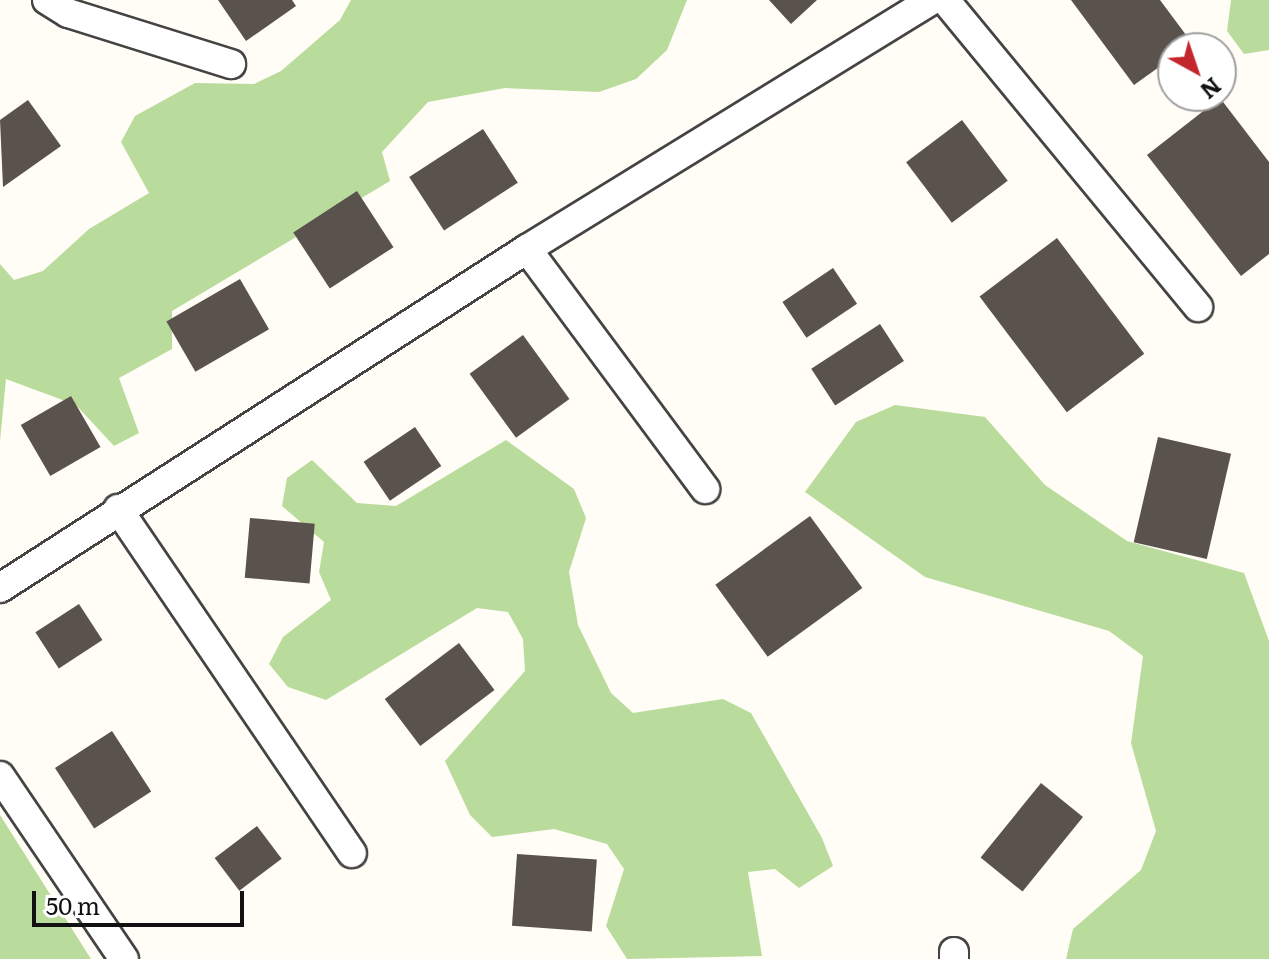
<!DOCTYPE html>
<style>
body{margin:0}
#map{position:relative;width:1269px;height:959px;overflow:hidden;background:#fffdf5;font-family:Literata,serif}
div>[style]{position:absolute}
[style*='--x']{left:calc(var(--x)*1px);top:calc(var(--y)*1px);width:calc(var(--w)*1px);rotate:calc(var(--a)*1deg)}
.forest>*{inset:0;background:#b9dc9c}
.building>*{inset:0;background:#5a524d;transform-origin:0 0}
.roads{filter:drop-shadow(2px 0 #444) drop-shadow(-2px 0 #444) drop-shadow(0 2px #444) drop-shadow(0 -2px #444)}
.minor>*{height:28px;margin:-14px;padding:0 14px;transform-origin:14px;border-radius:14px;background:#fff}
span{translate:-50% -50%;white-space:nowrap;text-align:center;line-height:1.15;-webkit-text-stroke:8px #fff;paint-order:stroke}
.north{position:absolute;left:1157px;top:32px;width:80px;height:80px;box-sizing:border-box;background:#fff;border:2px solid #a0a0a0;border-radius:50%;rotate:140deg;font-size:22px;font-weight:700;line-height:32px;text-align:center;color:#111}
.north::after{content:'';display:block;margin:auto;width:28px;height:36px;background:#c4262e;clip-path:polygon(50% 0,100% 100%,50% 72%,0 100%)}
.scale{position:absolute;left:32px;top:891px;width:212px;height:36px;box-sizing:border-box;border:4px solid #111;border-top:0;padding-left:10px;font-size:24px;line-height:28px;white-space:nowrap;color:#111;-webkit-text-stroke:6px #fff;paint-order:stroke}
</style>
<div id="map">
<div class="forest">
<div style="clip-path:polygon(351px 0,687px 0,667px 50px,636px 79px,599px 92px,505px 88px,428px 102px,382px 152px,390px 181px,172px 311px,172px 349px,119px 378px,139px 433px,114px 446px,76px 405px,6px 379px,0 441px,0 264px,14px 280px,43px 271px,89px 229px,149px 193px,121px 142px,135px 116px,195px 83px,254px 84px,281px 71px,340px 20px)"></div>
<div style="clip-path:polygon(1231px 0,1269px 0,1269px 50px,1244px 54px,1227px 31px)"></div>
<div style="clip-path:polygon(895px 405px,985px 417px,1045px 485px,1127px 541px,1244px 573px,1269px 641px,1269px 959px,1066px 959px,1073px 929px,1141px 870px,1156px 831px,1131px 743px,1143px 656px,1109px 631px,925px 577px,805px 492px,856px 422px)"></div>
<div style="clip-path:polygon(506px 440px,574px 489px,586px 518px,569px 572px,578px 625px,611px 693px,633px 713px,723px 699px,751px 713px,822px 838px,833px 866px,799px 888px,775px 869px,748px 872px,762px 956px,627px 959px,606px 926px,624px 869px,607px 844px,554px 829px,492px 837px,470px 815px,445px 761px,525px 671px,523px 639px,508px 612px,477px 608px,326px 700px,288px 687px,269px 664px,283px 637px,331px 600px,319px 572px,324px 542px,282px 506px,287px 478px,312px 460px,357px 503px,396px 506px)"></div>
<div style="clip-path:polygon(0 815px,91px 959px,0 959px)"></div>
</div>
<div class="building">
<div style="clip-path:polygon(218px 0,292px 0,296px 6px,246px 41px)"></div>
<div style="clip-path:polygon(769px 0,817px 0,791px 24px)"></div>
<div style="clip-path:polygon(1071px 0,1160px 0,1192px 43px,1173px 48px,1173px 57px,1134px 85px)"></div>
<div style="clip-path:polygon(1220px 98px,1269px 162px,1269px 254px,1241px 276px,1147px 155px)"></div>
<div style="clip-path:polygon(28px 100px,61px 146px,3px 187px,0 120px)"></div>
<div style="left:962px;top:120px;width:76px;height:70px;rotate:53deg"></div>
<div style="left:483px;top:129px;width:64px;height:88px;rotate:57deg"></div>
<div style="left:357px;top:191px;width:67px;height:76px;rotate:57deg"></div>
<div style="left:1057px;top:238px;width:145px;height:97px;rotate:53deg"></div>
<div style="left:833px;top:268px;width:43px;height:61px;rotate:56deg"></div>
<div style="left:240px;top:279px;width:58px;height:85px;rotate:60deg"></div>
<div style="left:880px;top:324px;width:44px;height:82px;rotate:57deg"></div>
<div style="left:523px;top:335px;width:79px;height:66px;rotate:54deg"></div>
<div style="left:71px;top:396px;width:59px;height:58px;rotate:60deg"></div>
<div style="left:415px;top:427px;width:47px;height:62px;rotate:56deg"></div>
<div style="left:1158px;top:437px;width:75px;height:108px;rotate:13deg"></div>
<div style="left:810px;top:516px;width:89px;height:117px;rotate:54deg"></div>
<div style="left:250px;top:518px;width:65px;height:60px;rotate:5deg"></div>
<div style="left:79px;top:604px;width:43px;height:52px;rotate:57deg"></div>
<div style="left:459px;top:643px;width:59px;height:93px;rotate:53deg"></div>
<div style="left:112px;top:731px;width:72px;height:68px;rotate:57deg"></div>
<div style="left:1041px;top:783px;width:54px;height:96px;rotate:39deg"></div>
<div style="left:257px;top:826px;width:41px;height:53px;rotate:53deg"></div>
<div style="left:517px;top:854px;width:80px;height:72px;rotate:4deg"></div>
</div>
<div class="roads">
<div class="minor">
<div style="--x:47;--y:0;--w:25;--a:32"></div>
<div style="--x:68;--y:13;--w:171;--a:17.4"></div>
<div style="--x:945;--y:0;--w:398;--a:50.5"></div>
<div style="--x:527;--y:249;--w:299;--a:53.4"></div>
<div style="--x:118;--y:509;--w:416;--a:55.8"></div>
<div style="--x:0;--y:588;--w:627;--a:-32.75"></div>
<div style="--x:527;--y:249;--w:475;--a:-31.6"></div>
<div style="--x:0;--y:776;--w:221;--a:55.9"></div>
<div style="--x:954;--y:959;--w:7;--a:-90"></div>
</div>
</div>
<div class="north">N</div>
<div class="scale">50 m</div>
</div>
